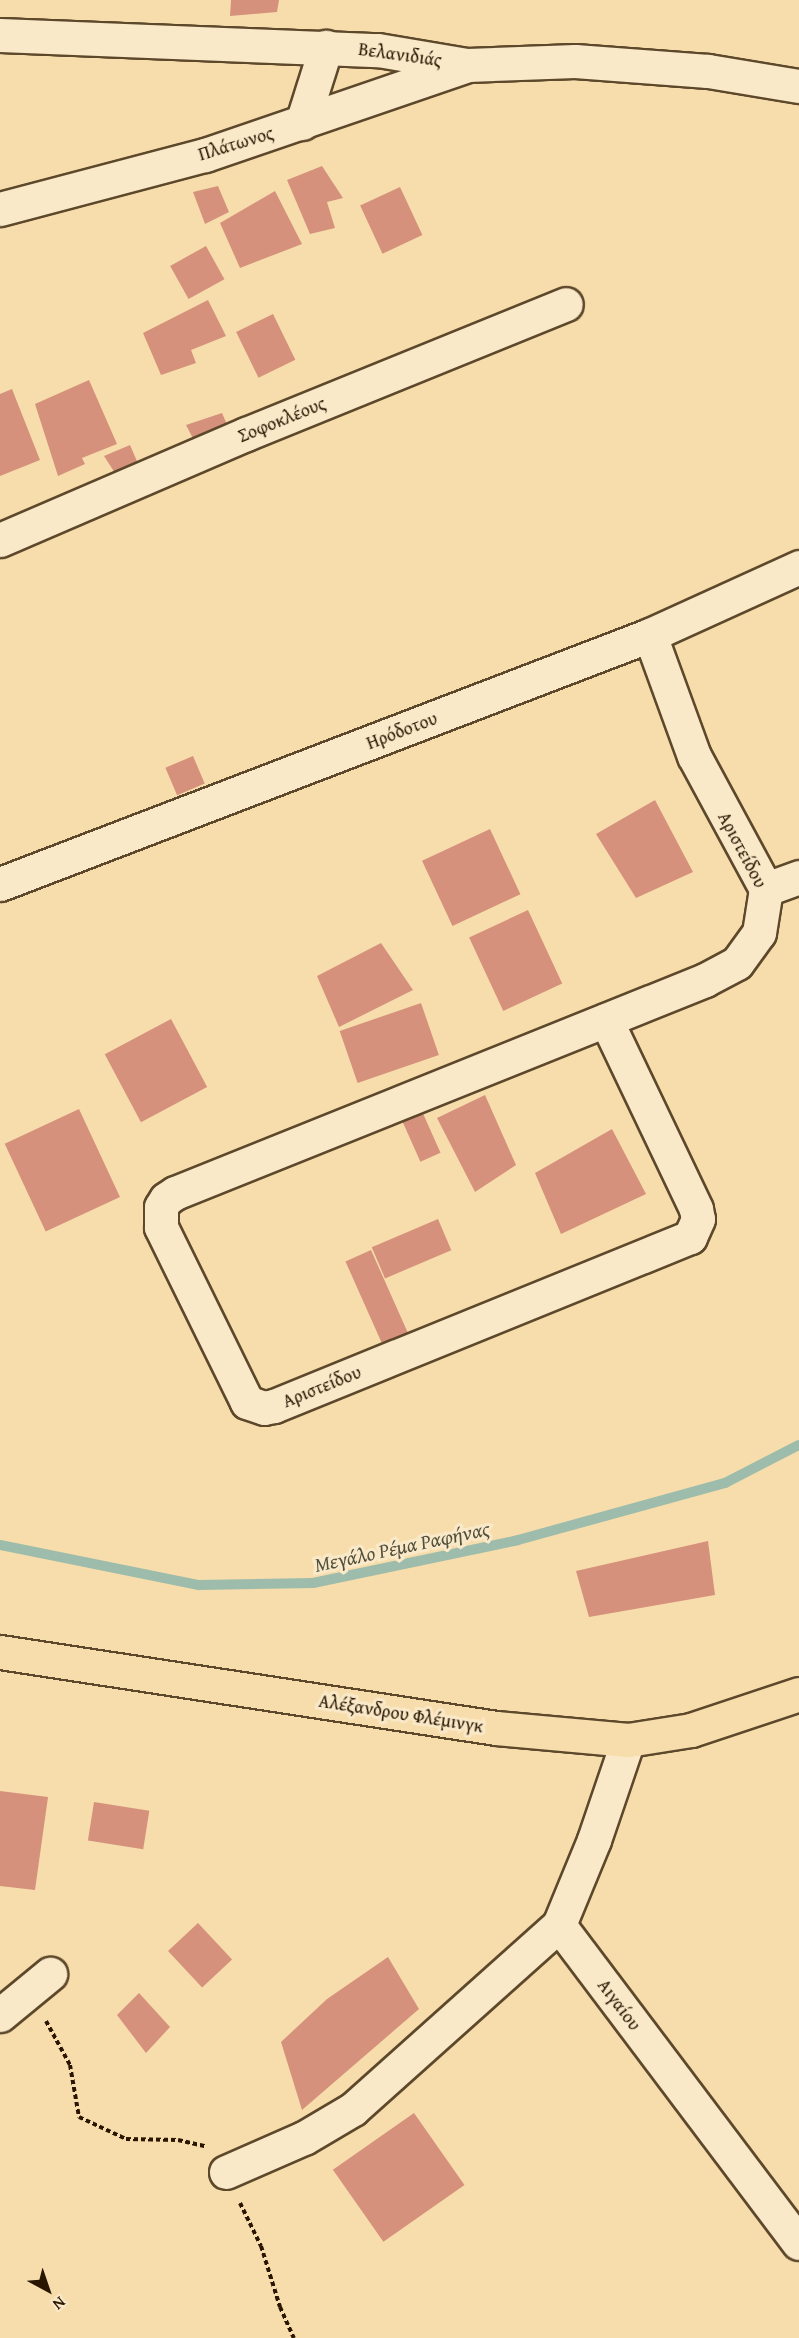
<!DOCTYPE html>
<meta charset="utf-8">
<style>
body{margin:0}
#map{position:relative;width:799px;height:2338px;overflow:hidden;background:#f7ddac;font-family:"Gentium Book Plus",serif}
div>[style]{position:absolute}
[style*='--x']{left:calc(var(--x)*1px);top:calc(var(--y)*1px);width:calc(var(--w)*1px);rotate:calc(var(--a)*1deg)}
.stream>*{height:10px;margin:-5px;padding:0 5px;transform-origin:5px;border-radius:5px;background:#9dbcab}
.building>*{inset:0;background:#d6917c;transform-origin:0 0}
.path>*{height:4px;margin-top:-2px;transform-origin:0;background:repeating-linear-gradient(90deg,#2a1600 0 4.5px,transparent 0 7.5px)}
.roads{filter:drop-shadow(2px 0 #5d482b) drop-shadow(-2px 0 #5d482b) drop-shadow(0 2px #5d482b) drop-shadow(0 -2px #5d482b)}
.minor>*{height:33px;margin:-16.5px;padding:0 16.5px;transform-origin:16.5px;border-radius:16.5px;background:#fae9c9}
.primary>*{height:33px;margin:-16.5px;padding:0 16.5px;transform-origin:16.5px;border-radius:16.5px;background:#f7ddac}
span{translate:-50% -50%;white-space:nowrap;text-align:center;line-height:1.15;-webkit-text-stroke:6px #fae9c9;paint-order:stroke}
.street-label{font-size:18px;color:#2a1600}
.water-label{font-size:20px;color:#52503c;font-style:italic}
.north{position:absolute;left:18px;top:2260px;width:60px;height:60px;-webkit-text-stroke:4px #fae9c9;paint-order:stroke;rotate:140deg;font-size:16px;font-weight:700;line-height:24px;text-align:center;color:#2a1600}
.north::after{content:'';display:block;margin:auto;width:21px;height:27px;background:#2a1600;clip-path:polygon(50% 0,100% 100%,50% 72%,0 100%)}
</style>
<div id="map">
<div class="stream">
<div style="--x:0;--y:1545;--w:203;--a:11.4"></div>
<div style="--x:199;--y:1585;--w:114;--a:-1"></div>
<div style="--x:313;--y:1583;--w:209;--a:-11.8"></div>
<div style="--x:518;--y:1540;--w:215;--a:-15.4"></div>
<div style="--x:725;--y:1483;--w:83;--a:-27.2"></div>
</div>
<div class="building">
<div style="clip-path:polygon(231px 0,279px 0,277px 12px,230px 16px)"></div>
<div style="clip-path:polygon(322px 166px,343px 198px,327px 202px,335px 228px,310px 234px,287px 180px)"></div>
<div style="clip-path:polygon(218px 186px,229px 212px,205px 224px,193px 192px)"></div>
<div style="left:400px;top:187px;width:53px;height:44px;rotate:65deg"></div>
<div style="clip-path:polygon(275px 191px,302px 244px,240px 268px,220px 223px)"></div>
<div style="left:206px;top:246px;width:38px;height:41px;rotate:61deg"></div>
<div style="clip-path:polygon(208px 300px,226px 336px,191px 350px,196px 363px,161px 375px,143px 333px)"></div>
<div style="left:273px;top:314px;width:51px;height:41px;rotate:64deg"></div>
<div style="clip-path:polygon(89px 380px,117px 444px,82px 458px,85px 464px,58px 476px,35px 404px)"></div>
<div style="clip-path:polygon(12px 389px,40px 460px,0 476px,0 394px)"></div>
<div style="clip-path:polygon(222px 413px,233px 438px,199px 450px,186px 425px)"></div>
<div style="clip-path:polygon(130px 445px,143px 475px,122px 484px,104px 456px)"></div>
<div style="left:193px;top:756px;width:30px;height:30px;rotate:67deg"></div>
<div style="clip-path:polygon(655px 800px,693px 872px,636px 898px,596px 834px)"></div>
<div style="left:490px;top:829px;width:72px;height:75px;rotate:65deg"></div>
<div style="left:528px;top:910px;width:81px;height:65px;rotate:65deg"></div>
<div style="clip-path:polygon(381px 943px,413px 990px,339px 1027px,317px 976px)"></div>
<div style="left:421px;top:1003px;width:55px;height:86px;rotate:71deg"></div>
<div style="left:171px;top:1019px;width:77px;height:75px;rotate:62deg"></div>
<div style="clip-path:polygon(485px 1095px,516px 1165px,475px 1192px,437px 1118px)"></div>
<div style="left:79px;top:1109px;width:97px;height:82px;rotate:65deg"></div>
<div style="left:421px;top:1109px;width:48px;height:22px;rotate:66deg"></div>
<div style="clip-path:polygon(612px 1129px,646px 1194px,561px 1234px,535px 1173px)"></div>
<div style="left:438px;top:1219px;width:34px;height:72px;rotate:67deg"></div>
<div style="left:371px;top:1250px;width:96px;height:28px;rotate:66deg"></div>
<div style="clip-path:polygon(708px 1541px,715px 1595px,589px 1617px,576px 1571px)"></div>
<div style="clip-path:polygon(0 1791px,48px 1797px,35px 1890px,0 1886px)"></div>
<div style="left:94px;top:1802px;width:56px;height:39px;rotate:9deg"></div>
<div style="left:198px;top:1923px;width:50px;height:41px;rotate:47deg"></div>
<div style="clip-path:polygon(388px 1957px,419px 2009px,302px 2110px,281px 2042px,327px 1999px)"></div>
<div style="clip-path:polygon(139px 1993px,170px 2027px,146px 2053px,117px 2015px)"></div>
<div style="left:414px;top:2113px;width:88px;height:99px;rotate:55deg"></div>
</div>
<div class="path">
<div style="--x:46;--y:2021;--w:50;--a:61.4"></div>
<div style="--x:70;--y:2065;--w:53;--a:80.2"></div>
<div style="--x:79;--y:2117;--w:52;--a:25.1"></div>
<div style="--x:126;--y:2139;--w:52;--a:1.1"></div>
<div style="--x:178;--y:2140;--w:28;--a:13"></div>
<div style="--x:240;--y:2203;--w:48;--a:64"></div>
<div style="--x:261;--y:2246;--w:64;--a:72.7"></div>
<div style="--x:280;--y:2307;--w:34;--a:66"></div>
</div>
<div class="roads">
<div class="minor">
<div style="--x:0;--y:35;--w:378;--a:2.3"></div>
<div style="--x:378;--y:50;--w:90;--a:9.6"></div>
<div style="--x:467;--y:65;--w:108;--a:-2.1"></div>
<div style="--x:575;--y:61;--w:133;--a:4.3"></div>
<div style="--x:708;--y:71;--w:92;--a:9.4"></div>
<div style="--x:302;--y:123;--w:80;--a:-72.5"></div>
<div style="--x:0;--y:209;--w:212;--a:-14.8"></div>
<div style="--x:205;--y:155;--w:275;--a:-18.9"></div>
<div style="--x:0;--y:540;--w:268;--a:-23.3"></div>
<div style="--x:246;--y:434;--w:345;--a:-22.1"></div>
<div style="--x:0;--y:884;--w:696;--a:-20.96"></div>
<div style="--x:650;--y:635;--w:164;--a:-24.5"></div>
<div style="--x:766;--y:889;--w:35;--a:-20"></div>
<div style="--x:606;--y:1020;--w:209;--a:64.5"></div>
<div style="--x:696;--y:1209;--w:10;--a:79"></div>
<div style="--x:698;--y:1219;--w:20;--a:114"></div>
<div style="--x:690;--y:1237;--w:449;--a:157.9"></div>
<div style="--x:274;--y:1406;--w:10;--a:169"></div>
<div style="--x:264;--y:1408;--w:18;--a:-161"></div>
<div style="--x:247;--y:1402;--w:195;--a:-116.2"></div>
<div style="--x:161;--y:1227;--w:20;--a:-90"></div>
<div style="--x:161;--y:1207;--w:9;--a:-58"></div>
<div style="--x:166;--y:1199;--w:11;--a:-34"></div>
<div style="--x:175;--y:1193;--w:571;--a:-21.89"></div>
<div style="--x:705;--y:980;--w:36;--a:-28"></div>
<div style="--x:737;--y:963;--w:37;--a:-54"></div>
<div style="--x:759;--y:933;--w:45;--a:-81"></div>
<div style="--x:766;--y:889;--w:151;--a:-118.4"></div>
<div style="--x:694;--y:756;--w:129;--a:-110"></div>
<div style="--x:628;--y:1740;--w:106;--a:108.8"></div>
<div style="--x:594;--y:1840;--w:92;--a:112.4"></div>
<div style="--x:559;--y:1925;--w:398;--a:53"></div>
<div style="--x:0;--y:2015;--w:65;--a:-39.4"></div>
<div style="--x:226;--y:2172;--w:85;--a:-23.6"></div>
<div style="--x:304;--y:2138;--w:57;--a:-30.6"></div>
<div style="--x:353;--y:2109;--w:276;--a:-41.8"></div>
</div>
<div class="primary">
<div style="--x:0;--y:1652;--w:502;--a:8.71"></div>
<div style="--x:496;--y:1728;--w:133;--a:5.2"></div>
<div style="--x:628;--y:1740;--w:64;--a:-9"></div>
<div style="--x:691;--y:1730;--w:114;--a:-18.4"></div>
</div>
</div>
<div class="street-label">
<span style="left:400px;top:55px;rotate:8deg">Βελανιδιάς</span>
<span style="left:236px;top:144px;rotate:-17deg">Πλάτωνος</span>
<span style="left:282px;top:420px;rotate:-22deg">Σοφοκλέους</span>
<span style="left:402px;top:731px;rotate:-21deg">Ηρόδοτου</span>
<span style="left:742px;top:850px;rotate:62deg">Αριστείδου</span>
<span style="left:322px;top:1387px;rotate:-22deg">Αριστείδου</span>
<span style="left:401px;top:1714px;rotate:9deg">Αλέξανδρου Φλέμινγκ</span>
<span style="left:619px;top:2005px;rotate:53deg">Αιγαίου</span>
</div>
<div class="water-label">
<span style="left:402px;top:1546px;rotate:-12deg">Μεγάλο Ρέμα Ραφήνας</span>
</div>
<div class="north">N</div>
</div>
